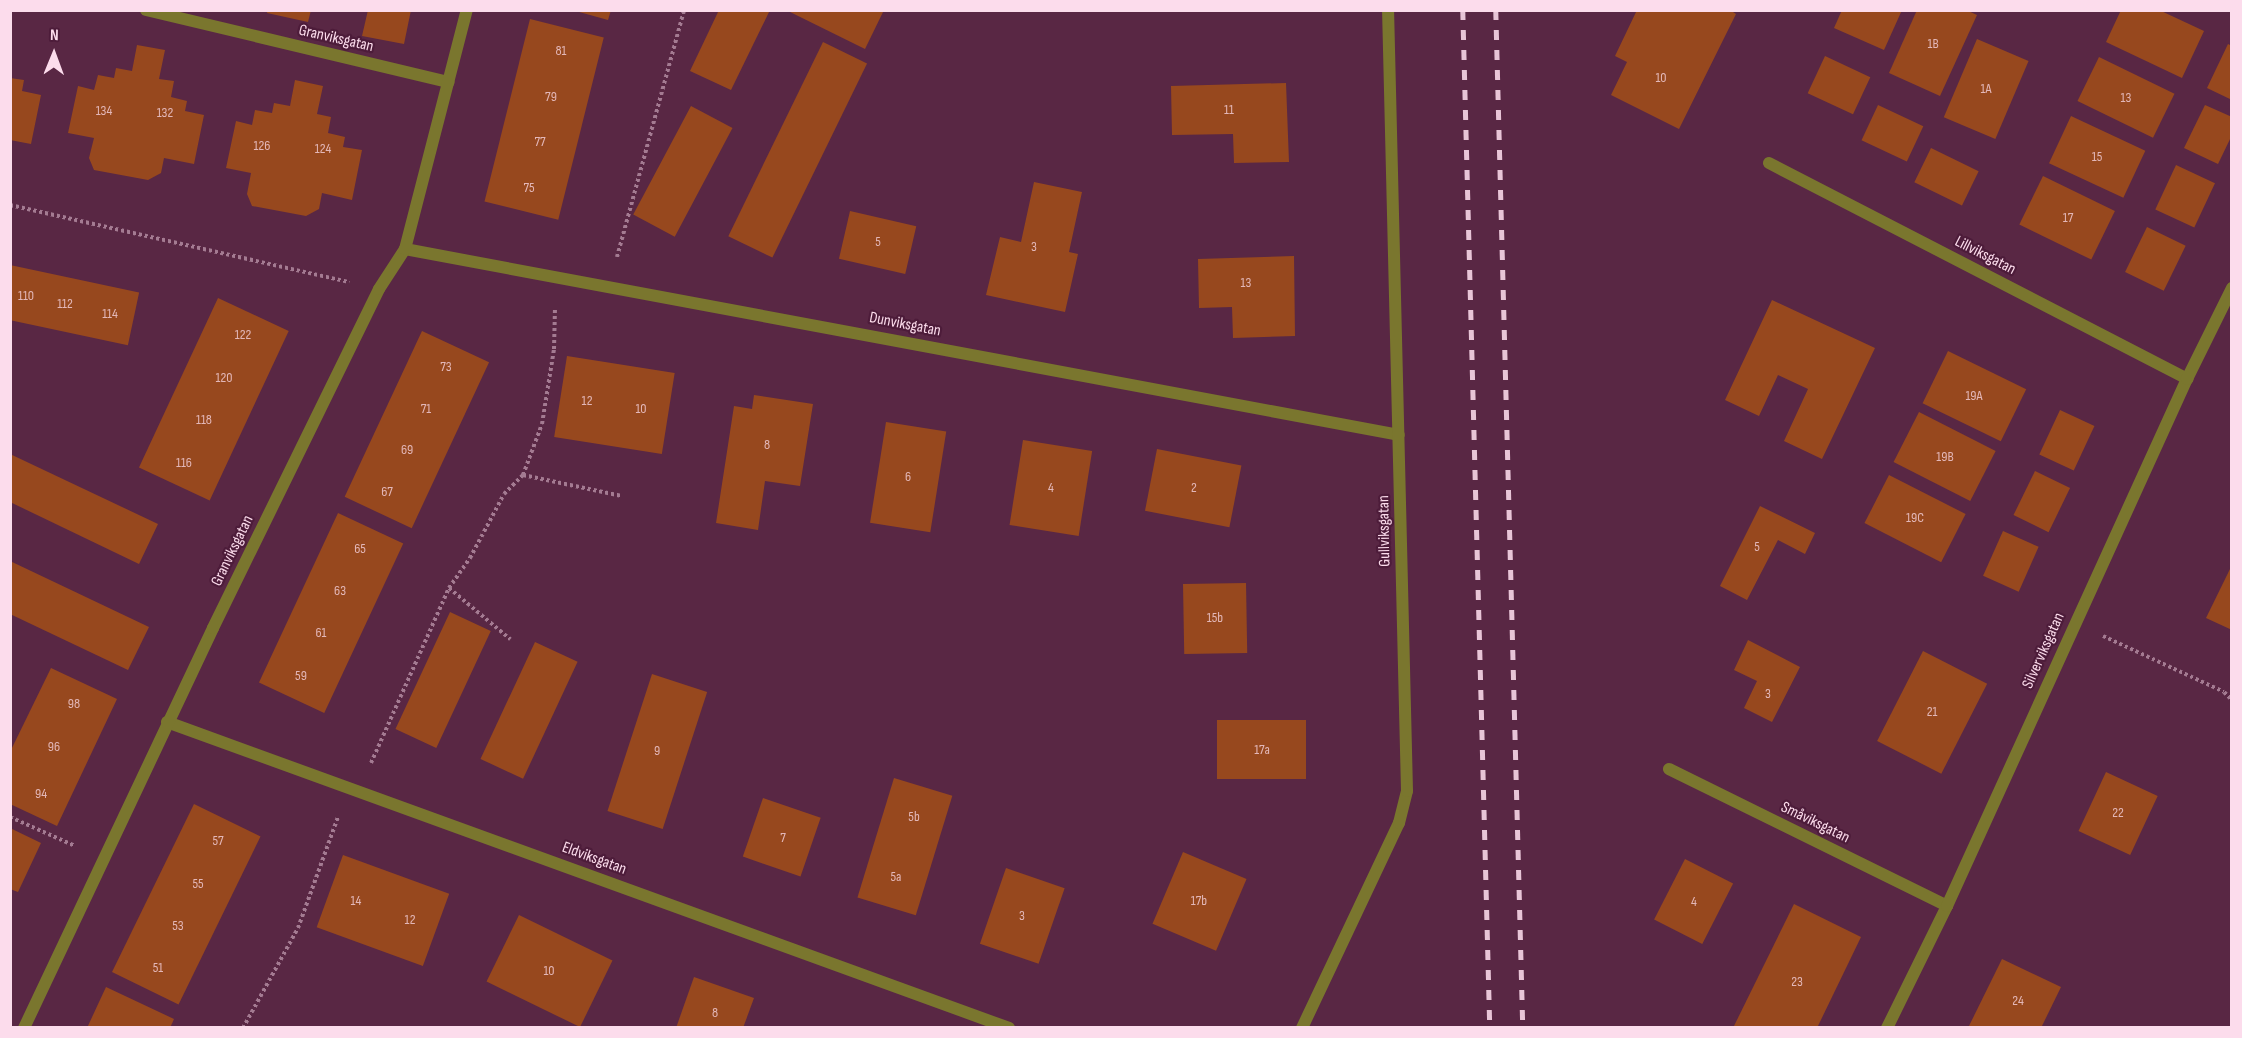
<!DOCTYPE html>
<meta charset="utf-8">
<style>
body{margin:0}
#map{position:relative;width:2242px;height:1038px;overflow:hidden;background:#592744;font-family:"Sofia Sans Condensed",sans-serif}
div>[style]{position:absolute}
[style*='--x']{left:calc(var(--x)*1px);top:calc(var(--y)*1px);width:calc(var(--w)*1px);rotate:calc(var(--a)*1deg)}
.building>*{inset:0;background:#97481e;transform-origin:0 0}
.path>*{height:4px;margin-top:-2px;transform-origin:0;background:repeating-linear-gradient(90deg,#a47b92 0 3px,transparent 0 6px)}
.street>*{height:12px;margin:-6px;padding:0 6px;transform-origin:6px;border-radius:6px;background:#7a762e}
.rail>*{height:4.5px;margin-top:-2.25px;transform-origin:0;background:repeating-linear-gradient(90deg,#e8c5d7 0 10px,transparent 0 20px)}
span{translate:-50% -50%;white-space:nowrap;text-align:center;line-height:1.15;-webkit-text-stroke:4.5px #4d1c3a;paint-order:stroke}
.number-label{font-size:14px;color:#e3b7b8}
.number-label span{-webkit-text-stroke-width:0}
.street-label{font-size:16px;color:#fcdcec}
.frame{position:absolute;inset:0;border:12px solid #fcdcec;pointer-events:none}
.north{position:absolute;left:24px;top:24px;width:60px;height:60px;-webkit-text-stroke:4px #4d1c3a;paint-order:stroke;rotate:1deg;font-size:16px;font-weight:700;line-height:24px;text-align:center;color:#fcdcec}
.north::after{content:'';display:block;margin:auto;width:21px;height:27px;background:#fcdcec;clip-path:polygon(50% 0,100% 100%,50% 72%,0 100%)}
</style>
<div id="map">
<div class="building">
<div style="clip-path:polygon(268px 10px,311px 10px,308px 22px,267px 13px)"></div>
<div style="clip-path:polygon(368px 10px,411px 10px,404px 44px,362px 36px)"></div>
<div style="clip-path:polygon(572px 10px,611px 10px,608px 20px)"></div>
<div style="clip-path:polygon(719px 10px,770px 10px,731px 90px,690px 71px)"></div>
<div style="clip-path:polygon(786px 10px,884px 10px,865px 49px)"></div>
<div style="clip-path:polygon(1637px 10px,1730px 10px,1736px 14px,1679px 129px,1611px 95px,1627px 62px,1615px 56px)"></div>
<div style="clip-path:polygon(1842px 10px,1902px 10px,1884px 50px,1834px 28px)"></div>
<div style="clip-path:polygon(1917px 10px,1966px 10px,1977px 15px,1940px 96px,1889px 73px)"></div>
<div style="clip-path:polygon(2121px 10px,2159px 10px,2204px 31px,2182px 78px,2106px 42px)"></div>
<div style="left:530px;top:19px;width:76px;height:188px;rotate:14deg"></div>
<div style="left:1977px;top:39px;width:56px;height:85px;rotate:23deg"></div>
<div style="left:823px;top:42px;width:49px;height:216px;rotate:26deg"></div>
<div style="clip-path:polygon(2228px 44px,2232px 46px,2232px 100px,2207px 88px)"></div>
<div style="clip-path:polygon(137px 45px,165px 50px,159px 79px,174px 81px,171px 97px,187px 101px,185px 111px,204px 115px,194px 164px,164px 158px,161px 173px,148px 180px,94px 170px,89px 158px,94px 138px,68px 133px,78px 86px,94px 90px,98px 75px,114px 78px,116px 68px,132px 71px)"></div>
<div style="left:1825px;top:56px;width:50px;height:41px;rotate:25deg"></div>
<div style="left:2099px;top:57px;width:84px;height:49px;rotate:26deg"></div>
<div style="clip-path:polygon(10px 78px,24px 80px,22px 91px,41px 95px,31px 144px,10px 140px)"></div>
<div style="clip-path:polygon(295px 80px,323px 86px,317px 114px,331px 117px,328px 133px,345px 137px,343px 147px,362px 150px,352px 200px,322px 193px,319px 209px,306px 216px,252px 206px,247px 194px,251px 173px,226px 168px,236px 121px,252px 125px,255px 110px,272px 113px,274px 103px,290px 106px)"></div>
<div style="clip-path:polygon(1286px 83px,1289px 162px,1234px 163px,1233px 134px,1172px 135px,1171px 86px)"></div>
<div style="left:1878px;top:105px;width:50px;height:39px;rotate:25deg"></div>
<div style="clip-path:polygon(2205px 105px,2232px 117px,2232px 135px,2218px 164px,2184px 148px)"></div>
<div style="left:691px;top:106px;width:47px;height:123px;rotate:28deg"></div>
<div style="left:2071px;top:116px;width:82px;height:52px;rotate:25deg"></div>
<div style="left:1931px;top:148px;width:53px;height:38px;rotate:26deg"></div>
<div style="left:2176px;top:165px;width:43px;height:49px;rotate:25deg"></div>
<div style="left:2043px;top:176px;width:80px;height:54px;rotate:26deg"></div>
<div style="clip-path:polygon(1034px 182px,1082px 192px,1069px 252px,1078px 254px,1065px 312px,986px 295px,1000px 237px,1021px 242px)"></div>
<div style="left:850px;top:211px;width:68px;height:49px;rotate:13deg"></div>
<div style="left:2147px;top:227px;width:43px;height:50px;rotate:26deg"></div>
<div style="clip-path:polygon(1294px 256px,1295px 336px,1233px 338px,1232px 307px,1199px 308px,1198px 259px)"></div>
<div style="left:10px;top:265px;width:132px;height:54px;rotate:12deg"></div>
<div style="left:218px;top:298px;width:78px;height:187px;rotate:25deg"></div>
<div style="clip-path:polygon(1772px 300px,1875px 348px,1822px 459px,1784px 441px,1808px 389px,1778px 375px,1759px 416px,1725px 400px)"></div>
<div style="left:422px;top:331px;width:74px;height:183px;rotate:25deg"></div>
<div style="left:1948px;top:351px;width:87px;height:58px;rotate:26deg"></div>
<div style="left:567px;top:356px;width:109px;height:82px;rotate:9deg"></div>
<div style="clip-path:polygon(754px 395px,813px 404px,800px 486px,765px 481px,758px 530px,716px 523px,734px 406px,752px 409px)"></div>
<div style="left:2060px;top:410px;width:38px;height:49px;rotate:25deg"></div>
<div style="left:1919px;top:412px;width:86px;height:56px;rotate:27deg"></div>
<div style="left:886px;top:422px;width:61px;height:102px;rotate:9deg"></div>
<div style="left:1023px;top:440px;width:70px;height:86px;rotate:9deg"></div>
<div style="left:1157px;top:449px;width:86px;height:63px;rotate:11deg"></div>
<div style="clip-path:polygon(10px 454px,158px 524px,139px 564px,10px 502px)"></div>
<div style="left:2035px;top:471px;width:39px;height:49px;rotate:26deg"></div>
<div style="left:1889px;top:475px;width:86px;height:54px;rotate:27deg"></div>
<div style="clip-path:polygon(1760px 506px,1815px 533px,1805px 554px,1778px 540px,1747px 600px,1720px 586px)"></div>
<div style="left:338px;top:513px;width:72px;height:187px;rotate:25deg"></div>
<div style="left:2003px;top:531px;width:39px;height:49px;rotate:24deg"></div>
<div style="clip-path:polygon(10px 561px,149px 627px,128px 670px,10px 614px)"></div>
<div style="clip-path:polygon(2230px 569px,2232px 570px,2232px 630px,2206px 618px)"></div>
<div style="left:1246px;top:583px;width:70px;height:63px;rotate:89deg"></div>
<div style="left:450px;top:612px;width:45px;height:129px;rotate:25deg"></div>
<div style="clip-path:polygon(1748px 640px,1800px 667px,1772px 722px,1744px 708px,1757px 681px,1734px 670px)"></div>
<div style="left:535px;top:642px;width:47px;height:129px;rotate:25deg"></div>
<div style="left:1923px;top:651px;width:72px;height:101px;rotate:27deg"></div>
<div style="clip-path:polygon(51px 668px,117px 699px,57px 826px,10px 804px,10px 752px)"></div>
<div style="left:652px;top:674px;width:58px;height:144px;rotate:18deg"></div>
<div style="left:1217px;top:720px;width:89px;height:59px"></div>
<div style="left:2106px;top:772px;width:57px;height:65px;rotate:25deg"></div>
<div style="left:894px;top:778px;width:61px;height:125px;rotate:17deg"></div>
<div style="left:763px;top:798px;width:61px;height:62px;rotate:19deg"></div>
<div style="left:194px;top:804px;width:74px;height:187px;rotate:26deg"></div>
<div style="clip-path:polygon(10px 828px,41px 843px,18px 892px,10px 889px)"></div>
<div style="left:1183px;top:852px;width:69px;height:78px;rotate:23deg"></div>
<div style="left:343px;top:855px;width:113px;height:77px;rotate:20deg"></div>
<div style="left:1685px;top:859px;width:54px;height:68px;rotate:27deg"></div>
<div style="left:1006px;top:868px;width:62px;height:80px;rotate:19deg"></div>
<div style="clip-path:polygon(1794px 904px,1861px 937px,1817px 1028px,1733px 1028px)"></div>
<div style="left:519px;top:915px;width:104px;height:74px;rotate:26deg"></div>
<div style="clip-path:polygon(2002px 959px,2061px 987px,2041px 1028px,1968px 1028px)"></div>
<div style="clip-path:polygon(694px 977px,754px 998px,743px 1028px,676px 1028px)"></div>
<div style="clip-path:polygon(106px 987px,174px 1019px,170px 1028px,87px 1028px)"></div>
</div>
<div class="path">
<div style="--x:10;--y:205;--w:348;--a:12.8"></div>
<div style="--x:617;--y:257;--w:256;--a:-74.8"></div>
<div style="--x:523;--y:475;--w:101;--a:12"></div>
<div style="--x:449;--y:588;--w:80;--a:39.9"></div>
<div style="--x:2103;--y:636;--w:133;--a:24.8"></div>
<div style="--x:2224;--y:692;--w:11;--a:45"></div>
<div style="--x:371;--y:763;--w:192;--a:-66"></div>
<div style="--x:449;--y:588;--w:37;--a:-55"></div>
<div style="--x:470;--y:558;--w:72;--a:-62"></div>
<div style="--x:504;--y:494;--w:27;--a:-45"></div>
<div style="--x:523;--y:475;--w:54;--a:-69.6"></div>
<div style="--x:542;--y:424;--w:76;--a:-80.9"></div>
<div style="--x:554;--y:349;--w:41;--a:-88.6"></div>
<div style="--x:10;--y:817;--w:71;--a:24"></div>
<div style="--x:243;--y:1028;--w:114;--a:-61.2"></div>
<div style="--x:298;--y:928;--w:118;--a:-70.2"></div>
</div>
<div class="street">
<div style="--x:146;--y:10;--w:311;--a:13.4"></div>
<div style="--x:1769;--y:163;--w:471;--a:27.3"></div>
<div style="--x:405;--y:249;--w:1011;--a:10.6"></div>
<div style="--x:167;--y:722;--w:896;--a:19.97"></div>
<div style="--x:1669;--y:769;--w:310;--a:26.2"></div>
<div style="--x:24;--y:1028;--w:442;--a:-64.7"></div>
<div style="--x:213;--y:628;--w:377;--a:-63.9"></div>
<div style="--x:379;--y:289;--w:48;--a:-57"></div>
<div style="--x:405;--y:249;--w:247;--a:-75.5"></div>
<div style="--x:1302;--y:1028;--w:227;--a:-64.7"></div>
<div style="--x:1399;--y:823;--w:33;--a:-76"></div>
<div style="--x:1407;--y:791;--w:781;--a:-91.39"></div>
<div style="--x:1887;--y:1028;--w:136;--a:-63.8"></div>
<div style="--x:1947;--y:906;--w:579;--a:-65.52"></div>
<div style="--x:2187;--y:379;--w:102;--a:-63.7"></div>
</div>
<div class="rail">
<div style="--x:1463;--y:10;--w:1018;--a:88.48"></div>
<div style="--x:1496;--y:10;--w:1018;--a:88.48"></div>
</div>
<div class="number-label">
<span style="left:1933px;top:44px">1B</span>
<span style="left:561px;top:51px">81</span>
<span style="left:1661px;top:78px">10</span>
<span style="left:1986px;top:89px">1A</span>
<span style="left:551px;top:97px">79</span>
<span style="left:2126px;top:98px">13</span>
<span style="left:1229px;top:110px">11</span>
<span style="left:104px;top:111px">134</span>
<span style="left:165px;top:113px">132</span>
<span style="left:540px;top:142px">77</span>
<span style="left:262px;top:146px">126</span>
<span style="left:323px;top:149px">124</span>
<span style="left:2097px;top:157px">15</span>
<span style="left:529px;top:188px">75</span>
<span style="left:2068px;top:218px">17</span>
<span style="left:878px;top:242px">5</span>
<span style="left:1034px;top:247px">3</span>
<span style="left:1246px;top:283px">13</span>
<span style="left:26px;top:296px">110</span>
<span style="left:65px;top:304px">112</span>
<span style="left:110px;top:314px">114</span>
<span style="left:243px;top:335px">122</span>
<span style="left:446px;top:367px">73</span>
<span style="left:224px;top:378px">120</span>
<span style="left:1974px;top:396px">19A</span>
<span style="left:587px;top:401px">12</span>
<span style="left:426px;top:409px">71</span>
<span style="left:641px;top:409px">10</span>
<span style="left:204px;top:420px">118</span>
<span style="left:767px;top:445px">8</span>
<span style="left:407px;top:450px">69</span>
<span style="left:1945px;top:457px">19B</span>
<span style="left:184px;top:463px">116</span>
<span style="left:908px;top:477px">6</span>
<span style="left:1051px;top:488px">4</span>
<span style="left:1194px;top:488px">2</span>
<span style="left:387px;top:492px">67</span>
<span style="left:1915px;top:518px">19C</span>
<span style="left:1757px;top:547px">5</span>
<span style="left:360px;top:549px">65</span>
<span style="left:340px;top:591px">63</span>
<span style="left:1215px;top:618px">15b</span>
<span style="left:321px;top:633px">61</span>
<span style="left:301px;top:676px">59</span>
<span style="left:1768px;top:694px">3</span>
<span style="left:74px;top:704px">98</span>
<span style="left:1932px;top:712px">21</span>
<span style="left:54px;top:747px">96</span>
<span style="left:1262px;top:750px">17a</span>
<span style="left:657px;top:751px">9</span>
<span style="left:41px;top:794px">94</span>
<span style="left:2118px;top:813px">22</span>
<span style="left:914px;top:817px">5b</span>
<span style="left:783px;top:838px">7</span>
<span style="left:218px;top:841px">57</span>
<span style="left:896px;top:877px">5a</span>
<span style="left:198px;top:884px">55</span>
<span style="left:356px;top:901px">14</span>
<span style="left:1199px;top:901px">17b</span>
<span style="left:1694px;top:902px">4</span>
<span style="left:1022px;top:916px">3</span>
<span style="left:410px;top:920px">12</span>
<span style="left:178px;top:926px">53</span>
<span style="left:158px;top:968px">51</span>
<span style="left:549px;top:971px">10</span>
<span style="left:1797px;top:982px">23</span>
<span style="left:2018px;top:1001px">24</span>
<span style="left:715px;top:1013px">8</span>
</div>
<div class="street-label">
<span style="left:336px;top:39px;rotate:13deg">Granviksgatan</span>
<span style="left:1985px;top:256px;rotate:27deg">Lillviksgatan</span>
<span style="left:905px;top:325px;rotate:11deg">Dunviksgatan</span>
<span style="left:1385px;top:531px;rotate:-91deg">Gullviksgatan</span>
<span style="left:233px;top:551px;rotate:-64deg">Granviksgatan</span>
<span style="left:2044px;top:651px;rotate:-66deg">Silverviksgatan</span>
<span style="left:1815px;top:823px;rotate:26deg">Småviksgatan</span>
<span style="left:594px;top:859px;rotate:20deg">Eldviksgatan</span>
</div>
<div class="frame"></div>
<div class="north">N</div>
</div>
